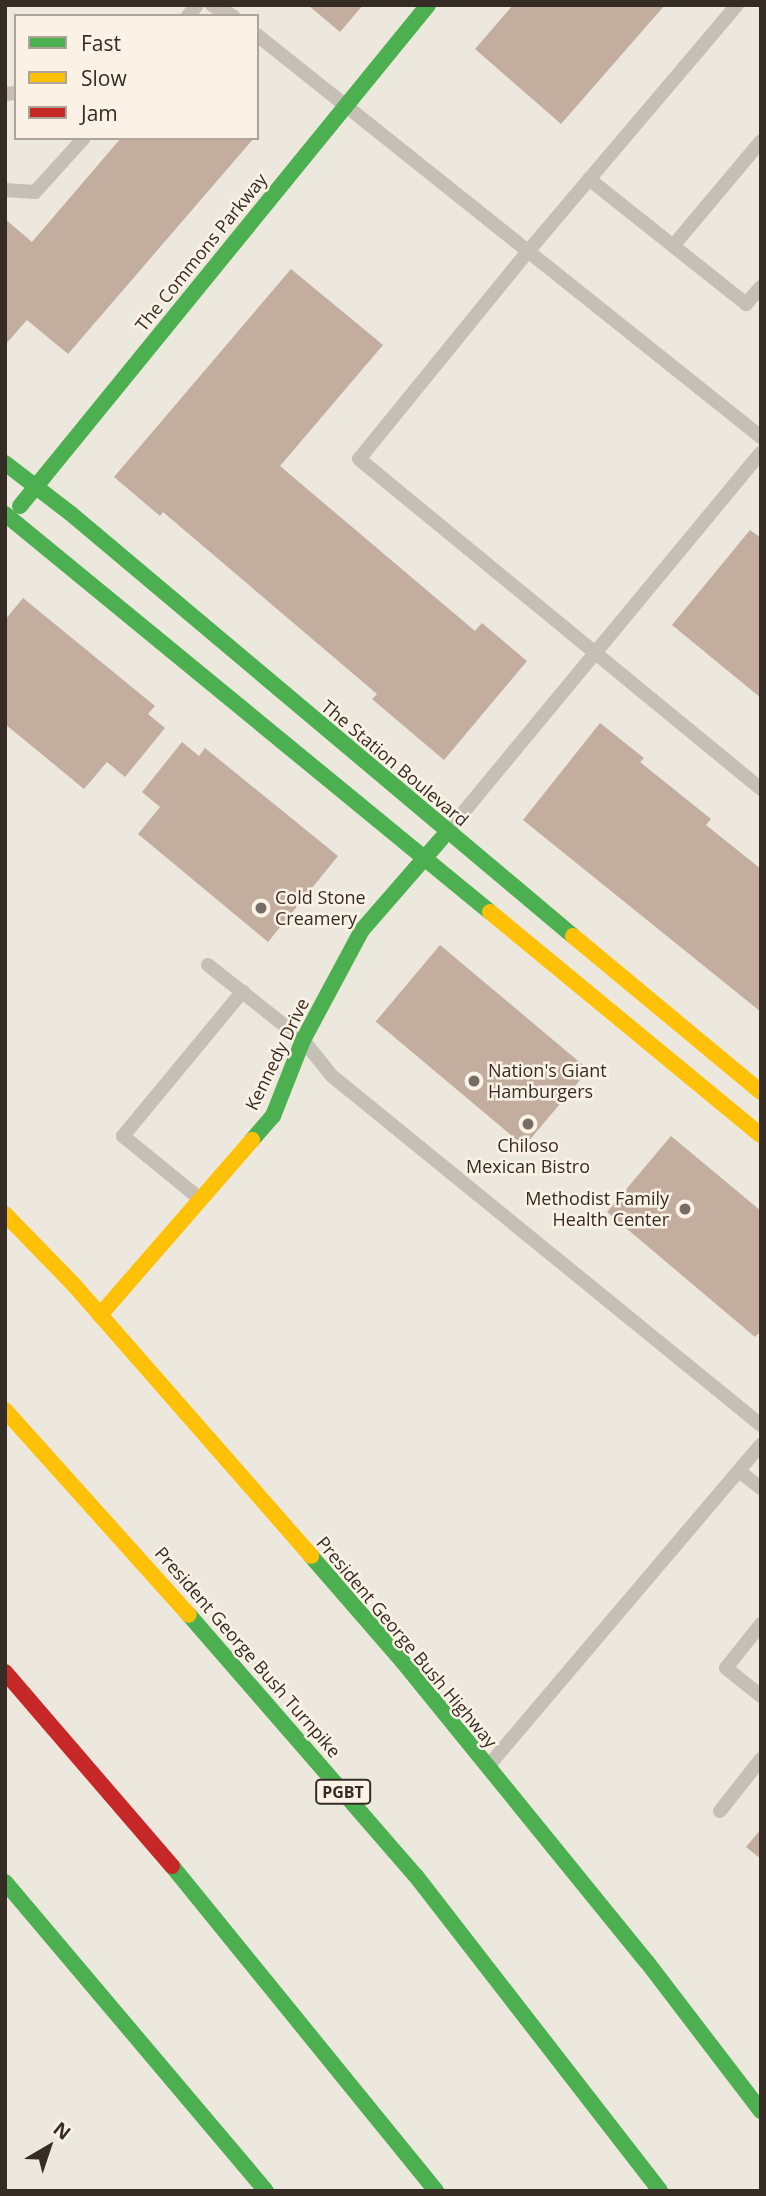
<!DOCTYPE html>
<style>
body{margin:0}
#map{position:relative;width:766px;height:2196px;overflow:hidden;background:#ede8de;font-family:"Open Sans",sans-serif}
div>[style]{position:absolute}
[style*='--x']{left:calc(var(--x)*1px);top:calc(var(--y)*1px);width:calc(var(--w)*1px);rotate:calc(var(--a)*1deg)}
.building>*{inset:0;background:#c2ad9f;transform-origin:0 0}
.lane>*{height:14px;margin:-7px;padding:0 7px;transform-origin:7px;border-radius:7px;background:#c6bfb7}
.fast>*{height:16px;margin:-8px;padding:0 8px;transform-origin:8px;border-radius:8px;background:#4caf50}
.slow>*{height:16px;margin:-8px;padding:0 8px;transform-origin:8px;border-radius:8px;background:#ffc107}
.jam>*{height:16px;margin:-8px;padding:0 8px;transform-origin:8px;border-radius:8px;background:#c62828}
.dots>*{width:19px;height:19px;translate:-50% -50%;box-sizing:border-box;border:4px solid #fbf2e5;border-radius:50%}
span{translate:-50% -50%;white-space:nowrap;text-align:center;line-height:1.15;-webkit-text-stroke:5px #fbf2e5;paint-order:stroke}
.shield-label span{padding:2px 5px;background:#fbf2e5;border:2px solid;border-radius:5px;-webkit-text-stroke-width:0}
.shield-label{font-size:16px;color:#362c26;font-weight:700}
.street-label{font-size:18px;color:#362c26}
.poi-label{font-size:18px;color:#362c26}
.left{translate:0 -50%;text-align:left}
.right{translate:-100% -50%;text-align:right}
.frame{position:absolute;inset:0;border:7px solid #362c26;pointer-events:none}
.legend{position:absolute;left:14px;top:14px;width:245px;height:126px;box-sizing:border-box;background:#fbf2e5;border:2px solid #aca399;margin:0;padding:9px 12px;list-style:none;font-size:21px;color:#362c26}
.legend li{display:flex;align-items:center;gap:14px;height:35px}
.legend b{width:35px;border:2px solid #aca399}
.north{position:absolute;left:14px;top:2112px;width:70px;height:70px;-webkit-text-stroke:5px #fbf2e5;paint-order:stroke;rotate:39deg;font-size:19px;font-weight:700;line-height:28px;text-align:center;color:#362c26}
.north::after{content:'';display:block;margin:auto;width:24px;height:32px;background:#362c26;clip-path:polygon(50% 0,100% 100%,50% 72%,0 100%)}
</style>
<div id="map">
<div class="building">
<div style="clip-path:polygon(308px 5px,363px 5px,340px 32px)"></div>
<div style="clip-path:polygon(513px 5px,665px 5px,561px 124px,475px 49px)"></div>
<div style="clip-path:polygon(121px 138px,254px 138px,68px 354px,27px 320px,5px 345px,5px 219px,32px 242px)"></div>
<div style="clip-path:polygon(291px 269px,383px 345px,280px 466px,475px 631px,482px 623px,527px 661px,444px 760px,372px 699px,377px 694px,163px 512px,160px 516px,114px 477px)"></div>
<div style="clip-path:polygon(750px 530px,761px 538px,761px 698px,672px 625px)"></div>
<div style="clip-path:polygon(23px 598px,155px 706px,148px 714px,165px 728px,125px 777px,107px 762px,84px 789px,5px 724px,5px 620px)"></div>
<div style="clip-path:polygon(600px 723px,644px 758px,640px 762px,711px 819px,706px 825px,761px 869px,761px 1012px,523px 820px)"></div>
<div style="clip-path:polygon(182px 742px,199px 756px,205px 748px,338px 856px,268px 942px,138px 834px,160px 807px,142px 792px)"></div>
<div style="left:440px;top:945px;width:194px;height:100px;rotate:40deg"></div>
<div style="clip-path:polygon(671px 1136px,761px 1211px,761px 1331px,755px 1337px,607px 1212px)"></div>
<div style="clip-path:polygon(761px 1829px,761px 1859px,746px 1847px)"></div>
</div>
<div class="lane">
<div style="--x:212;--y:5;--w:24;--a:28"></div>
<div style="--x:737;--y:5;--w:321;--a:130.3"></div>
<div style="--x:529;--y:250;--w:269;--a:129.1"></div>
<div style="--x:359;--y:459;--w:520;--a:39.38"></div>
<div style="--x:188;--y:16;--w:14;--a:-51"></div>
<div style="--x:257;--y:35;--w:645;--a:38.58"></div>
<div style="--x:5;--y:94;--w:11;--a:-5"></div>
<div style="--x:589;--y:179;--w:201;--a:38.5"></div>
<div style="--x:746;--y:304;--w:23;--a:-49"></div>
<div style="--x:5;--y:190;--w:30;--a:4"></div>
<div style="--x:35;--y:192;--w:73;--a:-47.8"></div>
<div style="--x:673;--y:246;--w:137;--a:-50"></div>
<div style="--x:447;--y:832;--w:492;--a:-50.4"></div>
<div style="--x:208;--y:965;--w:121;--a:38.3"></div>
<div style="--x:303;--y:1040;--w:46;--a:51.1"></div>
<div style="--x:332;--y:1076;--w:553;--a:39.13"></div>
<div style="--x:199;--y:1198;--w:98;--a:-140.8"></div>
<div style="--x:123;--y:1136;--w:188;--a:-50.4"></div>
<div style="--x:739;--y:1471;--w:28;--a:38"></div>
<div style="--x:761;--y:1624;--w:56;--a:128.5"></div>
<div style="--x:726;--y:1668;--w:45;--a:38.7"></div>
<div style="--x:490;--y:1764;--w:419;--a:-49.7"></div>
<div style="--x:720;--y:1811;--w:66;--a:-51.7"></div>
</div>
<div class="fast">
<div style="--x:5;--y:463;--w:82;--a:37.6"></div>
<div style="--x:70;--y:513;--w:657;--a:40.06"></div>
<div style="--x:20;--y:506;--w:646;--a:-50.84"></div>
<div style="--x:5;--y:514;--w:627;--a:39.37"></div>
<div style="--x:252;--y:1140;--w:32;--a:-49"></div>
<div style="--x:273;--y:1116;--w:82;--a:-68.5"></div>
<div style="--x:303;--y:1040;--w:125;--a:-61.8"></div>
<div style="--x:362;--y:930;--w:121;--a:-49"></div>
<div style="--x:311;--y:1556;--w:140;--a:49"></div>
<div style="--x:403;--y:1662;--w:387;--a:50.9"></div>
<div style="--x:647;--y:1962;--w:188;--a:52.6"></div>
<div style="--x:189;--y:1615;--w:346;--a:49"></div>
<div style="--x:416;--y:1876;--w:398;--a:52.2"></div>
<div style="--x:172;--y:1866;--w:419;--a:50.9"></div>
<div style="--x:5;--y:1882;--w:404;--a:49.8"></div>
</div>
<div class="slow">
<div style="--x:490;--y:912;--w:351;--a:39.5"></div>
<div style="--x:573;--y:936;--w:244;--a:39.7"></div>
<div style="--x:5;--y:1214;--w:99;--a:45.8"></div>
<div style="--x:74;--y:1285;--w:360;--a:48.8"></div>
<div style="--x:100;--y:1315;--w:232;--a:-49"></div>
<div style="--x:5;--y:1410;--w:275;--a:48.1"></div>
</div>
<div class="jam">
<div style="--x:5;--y:1672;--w:256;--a:49.3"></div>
</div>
<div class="dots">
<div style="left:261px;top:908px;background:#766e66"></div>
<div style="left:474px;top:1081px;background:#766e66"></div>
<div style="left:528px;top:1124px;background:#766e66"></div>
<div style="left:685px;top:1209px;background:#766e66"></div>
</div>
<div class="shield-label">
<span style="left:343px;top:1792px">PGBT</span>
</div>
<div class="street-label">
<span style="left:201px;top:252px;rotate:-51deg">The Commons Parkway</span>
<span style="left:395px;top:763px;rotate:40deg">The Station Boulevard</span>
<span style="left:277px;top:1054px;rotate:-64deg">Kennedy Drive</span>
<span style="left:407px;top:1642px;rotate:50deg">President George Bush Highway</span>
<span style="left:248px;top:1652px;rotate:49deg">President George Bush Turnpike</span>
</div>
<div class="poi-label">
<span class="left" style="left:275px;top:908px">Cold Stone<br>Creamery</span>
<span class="left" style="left:488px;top:1081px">Nation's Giant<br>Hamburgers</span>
<span style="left:528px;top:1156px">Chiloso<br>Mexican Bistro</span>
<span class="right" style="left:669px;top:1209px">Methodist Family<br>Health Center</span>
</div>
<div class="frame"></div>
<ul class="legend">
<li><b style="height:9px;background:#4caf50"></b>Fast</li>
<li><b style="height:9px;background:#ffc107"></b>Slow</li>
<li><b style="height:9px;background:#c62828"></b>Jam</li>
</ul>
<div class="north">N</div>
</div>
